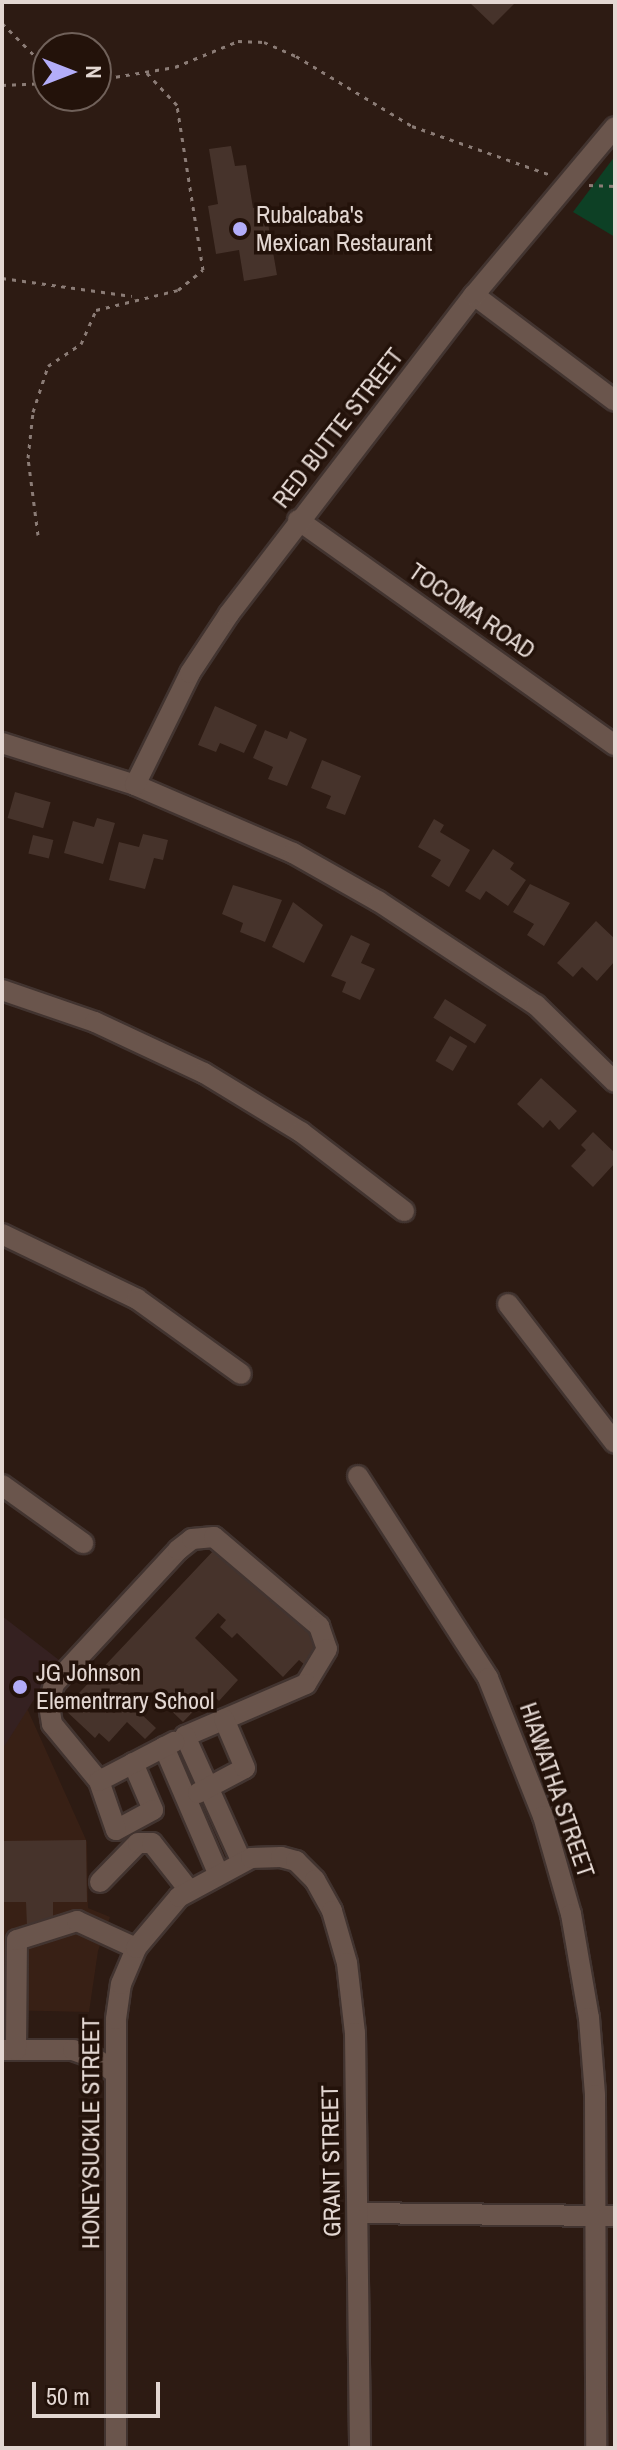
<!DOCTYPE html>
<style>
body{margin:0}
#map{position:relative;width:617px;height:2450px;overflow:hidden;background:#2d1b13;font-family:"Archivo Narrow",sans-serif}
div>[style]{position:absolute}
[style*='--x']{left:calc(var(--x)*1px);top:calc(var(--y)*1px);width:calc(var(--w)*1px);rotate:calc(var(--a)*1deg)}
.built>*{inset:0;background:#382015}
.education>*{inset:0;background:#352121}
.green>*{inset:0;background:#0d4025}
.building>*{inset:0;background:#46332b;transform-origin:0 0}
.path>*{height:3px;margin-top:-1.5px;transform-origin:0;background:repeating-linear-gradient(90deg,#8b7c76 0 4px,transparent 0 10px)}
.roads{filter:drop-shadow(2px 0 #423430) drop-shadow(-2px 0 #423430) drop-shadow(0 2px #423430) drop-shadow(0 -2px #423430)}
.minor>*{height:20px;margin:-10px;padding:0 10px;transform-origin:10px;border-radius:10px;background:#6a554c}
.dots>*{width:22px;height:22px;translate:-50% -50%;box-sizing:border-box;border:4px solid #23120a;border-radius:50%}
span{translate:-50% -50%;white-space:nowrap;text-align:center;line-height:1.15;-webkit-text-stroke:7px #23120a;paint-order:stroke}
.poi-label{font-size:24px;color:#e3d7d2}
.left{translate:0 -50%;text-align:left}
.street-label{font-size:24px;color:#e3d7d2}
.frame{position:absolute;inset:0;border:4px solid #e3d7d2;pointer-events:none}
.north{position:absolute;left:32px;top:32px;width:80px;height:80px;box-sizing:border-box;background:#23120a;border:2px solid #70615a;border-radius:50%;rotate:90deg;font-size:22px;font-weight:700;line-height:32px;text-align:center;color:#e3d7d2}
.north::after{content:'';display:block;margin:auto;width:28px;height:36px;background:#b3adf9;clip-path:polygon(50% 0,100% 100%,50% 72%,0 100%)}
.scale{position:absolute;left:32px;top:2382px;width:128px;height:36px;box-sizing:border-box;border:4px solid #e3d7d2;border-top:0;padding-left:10px;font-size:24px;line-height:28px;white-space:nowrap;color:#e3d7d2;-webkit-text-stroke:6px #23120a;paint-order:stroke}
</style>
<div id="map">
<div class="built">
<div style="clip-path:polygon(26px 1706px,87px 1842px,88px 1908px,110px 1917px,98px 1951px,89px 2012px,2px 2010px,2px 1750px)"></div>
</div>
<div class="education">
<div style="clip-path:polygon(2px 1616px,59px 1660px,2px 1750px)"></div>
</div>
<div class="green">
<div style="clip-path:polygon(615px 156px,615px 237px,573px 212px)"></div>
</div>
<div class="building">
<div style="clip-path:polygon(469px 2px,516px 2px,493px 25px)"></div>
<div style="clip-path:polygon(231px 146px,235px 166px,246px 165px,253px 208px,265px 206px,277px 275px,244px 281px,239px 250px,216px 254px,208px 206px,218px 204px,209px 149px)"></div>
<div style="clip-path:polygon(215px 706px,257px 725px,244px 753px,220px 743px,216px 752px,198px 745px)"></div>
<div style="clip-path:polygon(265px 730px,287px 739px,290px 731px,307px 739px,287px 786px,268px 779px,273px 767px,253px 758px)"></div>
<div style="clip-path:polygon(322px 760px,361px 776px,345px 815px,326px 808px,331px 796px,311px 788px)"></div>
<div style="left:15px;top:792px;width:37px;height:27px;rotate:16deg"></div>
<div style="clip-path:polygon(97px 818px,115px 823px,103px 864px,64px 853px,73px 821px,94px 827px)"></div>
<div style="clip-path:polygon(434px 819px,444px 825px,440px 832px,470px 850px,449px 887px,431px 876px,441px 860px,418px 847px)"></div>
<div style="clip-path:polygon(143px 834px,168px 840px,163px 860px,154px 858px,145px 889px,109px 880px,119px 842px,139px 847px)"></div>
<div style="left:33px;top:835px;width:21px;height:19px;rotate:14deg"></div>
<div style="clip-path:polygon(493px 849px,514px 863px,510px 869px,526px 880px,508px 906px,486px 891px,480px 900px,465px 891px)"></div>
<div style="clip-path:polygon(530px 884px,570px 903px,544px 946px,527px 935px,534px 924px,513px 912px)"></div>
<div style="clip-path:polygon(233px 885px,282px 900px,265px 942px,240px 932px,243px 923px,222px 914px)"></div>
<div style="clip-path:polygon(293px 902px,323px 925px,304px 963px,272px 947px)"></div>
<div style="clip-path:polygon(596px 921px,615px 939px,615px 961px,597px 981px,582px 967px,573px 977px,557px 963px)"></div>
<div style="clip-path:polygon(351px 935px,370px 944px,361px 963px,375px 969px,360px 1000px,342px 992px,346px 982px,331px 976px)"></div>
<div style="left:445px;top:999px;width:49px;height:22px;rotate:32deg"></div>
<div style="left:450px;top:1036px;width:20px;height:29px;rotate:30deg"></div>
<div style="clip-path:polygon(541px 1078px,577px 1111px,559px 1130px,550px 1120px,543px 1128px,517px 1104px)"></div>
<div style="clip-path:polygon(593px 1132px,615px 1153px,615px 1163px,593px 1187px,571px 1166px,586px 1150px,581px 1145px)"></div>
<div style="clip-path:polygon(214px 1550px,232px 1567px,235px 1563px,323px 1647px,305px 1665px,299px 1660px,283px 1677px,237px 1633px,232px 1638px,220px 1627px,226px 1620px,218px 1613px,195px 1638px,238px 1680px,219px 1701px,211px 1693px,183px 1722px,154px 1694px,138px 1711px,156px 1728px,145px 1739px,127px 1722px,109px 1742px,99px 1733px,95px 1738px,64px 1709px)"></div>
<div style="clip-path:polygon(86px 1840px,87px 1902px,53px 1902px,53px 1926px,27px 1926px,26px 1902px,2px 1902px,2px 1841px)"></div>
</div>
<div class="path">
<div style="--x:2;--y:23;--w:65;--a:45"></div>
<div style="--x:96;--y:80;--w:80;--a:-9.3"></div>
<div style="--x:175;--y:67;--w:68;--a:-22.4"></div>
<div style="--x:238;--y:41;--w:26;--a:2"></div>
<div style="--x:264;--y:42;--w:35;--a:24"></div>
<div style="--x:296;--y:56;--w:135;--a:31.1"></div>
<div style="--x:412;--y:126;--w:147;--a:19.4"></div>
<div style="--x:2;--y:85;--w:46;--a:-2.5"></div>
<div style="--x:589;--y:185;--w:26;--a:2"></div>
<div style="--x:2;--y:278;--w:131;--a:7.9"></div>
<div style="--x:38;--y:535;--w:78;--a:-97.4"></div>
<div style="--x:28;--y:458;--w:46;--a:-83.8"></div>
<div style="--x:33;--y:412;--w:48;--a:-71.9"></div>
<div style="--x:48;--y:366;--w:40;--a:-34"></div>
<div style="--x:81;--y:344;--w:37;--a:-66"></div>
<div style="--x:96;--y:310;--w:84;--a:-13.7"></div>
<div style="--x:178;--y:290;--w:32;--a:-39"></div>
<div style="--x:203;--y:270;--w:167;--a:-99"></div>
<div style="--x:177;--y:105;--w:44;--a:-133.2"></div>
</div>
<div class="roads">
<div class="minor">
<div style="--x:474;--y:295;--w:176;--a:36.9"></div>
<div style="--x:298;--y:520;--w:389;--a:35.4"></div>
<div style="--x:2;--y:743;--w:139;--a:17.5"></div>
<div style="--x:135;--y:785;--w:172;--a:23.3"></div>
<div style="--x:293;--y:853;--w:98;--a:29.5"></div>
<div style="--x:378;--y:901;--w:189;--a:33.4"></div>
<div style="--x:536;--y:1005;--w:110;--a:44.3"></div>
<div style="--x:135;--y:785;--w:125;--a:-63.8"></div>
<div style="--x:190;--y:673;--w:71;--a:-56.5"></div>
<div style="--x:229;--y:614;--w:402;--a:-52.5"></div>
<div style="--x:474;--y:295;--w:219;--a:-50"></div>
<div style="--x:2;--y:990;--w:98;--a:19"></div>
<div style="--x:95;--y:1022;--w:120;--a:25.1"></div>
<div style="--x:204;--y:1073;--w:114;--a:31.3"></div>
<div style="--x:301;--y:1132;--w:130;--a:37.5"></div>
<div style="--x:2;--y:1234;--w:150;--a:25.7"></div>
<div style="--x:137;--y:1299;--w:128;--a:35.8"></div>
<div style="--x:508;--y:1304;--w:175;--a:52.4"></div>
<div style="--x:358;--y:1476;--w:240;--a:57.2"></div>
<div style="--x:488;--y:1678;--w:149;--a:68.3"></div>
<div style="--x:543;--y:1816;--w:102;--a:74.1"></div>
<div style="--x:571;--y:1914;--w:106;--a:80.2"></div>
<div style="--x:589;--y:2018;--w:77;--a:85.5"></div>
<div style="--x:595;--y:2095;--w:353;--a:89.8"></div>
<div style="--x:2;--y:1485;--w:100;--a:35.6"></div>
<div style="--x:164;--y:1747;--w:137;--a:66.8"></div>
<div style="--x:133;--y:1763;--w:51;--a:66.9"></div>
<div style="--x:153;--y:1810;--w:42;--a:151.6"></div>
<div style="--x:116;--y:1830;--w:52;--a:-109.1"></div>
<div style="--x:99;--y:1781;--w:74;--a:-129.5"></div>
<div style="--x:52;--y:1724;--w:20;--a:-99"></div>
<div style="--x:49;--y:1704;--w:21;--a:-76"></div>
<div style="--x:54;--y:1684;--w:183;--a:-47.2"></div>
<div style="--x:178;--y:1550;--w:18;--a:-38"></div>
<div style="--x:192;--y:1539;--w:22;--a:-5"></div>
<div style="--x:214;--y:1537;--w:138;--a:40.3"></div>
<div style="--x:319;--y:1626;--w:24;--a:71"></div>
<div style="--x:327;--y:1649;--w:41;--a:121"></div>
<div style="--x:306;--y:1684;--w:132;--a:156.7"></div>
<div style="--x:185;--y:1736;--w:138;--a:65.7"></div>
<div style="--x:99;--y:1781;--w:85;--a:-27.5"></div>
<div style="--x:198;--y:1793;--w:53;--a:-28"></div>
<div style="--x:245;--y:1768;--w:53;--a:-113.2"></div>
<div style="--x:100;--y:1882;--w:54;--a:-45.7"></div>
<div style="--x:138;--y:1843;--w:14;--a:0"></div>
<div style="--x:152;--y:1843;--w:60;--a:51.8"></div>
<div style="--x:2;--y:2050;--w:71;--a:0"></div>
<div style="--x:73;--y:2050;--w:23;--a:20"></div>
<div style="--x:95;--y:2058;--w:25;--a:37"></div>
<div style="--x:16;--y:2050;--w:110;--a:-89.5"></div>
<div style="--x:17;--y:1940;--w:63;--a:-17.6"></div>
<div style="--x:77;--y:1921;--w:65;--a:24.6"></div>
<div style="--x:359;--y:2213;--w:256;--a:0.7"></div>
<div style="--x:116;--y:2448;--w:429;--a:-90"></div>
<div style="--x:116;--y:2019;--w:35;--a:-82"></div>
<div style="--x:121;--y:1984;--w:39;--a:-67"></div>
<div style="--x:136;--y:1948;--w:67;--a:-49.9"></div>
<div style="--x:179;--y:1897;--w:82;--a:-28.4"></div>
<div style="--x:251;--y:1858;--w:30;--a:-2"></div>
<div style="--x:281;--y:1857;--w:16;--a:15"></div>
<div style="--x:296;--y:1861;--w:27;--a:45"></div>
<div style="--x:315;--y:1880;--w:35;--a:61"></div>
<div style="--x:332;--y:1911;--w:54;--a:73.9"></div>
<div style="--x:347;--y:1963;--w:70;--a:83.5"></div>
<div style="--x:355;--y:2033;--w:415;--a:89.3"></div>
</div>
</div>
<div class="dots">
<div style="left:240px;top:229px;background:#b3adf9"></div>
<div style="left:20px;top:1687px;background:#b3adf9"></div>
</div>
<div class="poi-label">
<span class="left" style="left:256px;top:229px">Rubalcaba's<br>Mexican Restaurant</span>
<span class="left" style="left:36px;top:1687px">JG Johnson<br>Elementrrary School</span>
</div>
<div class="street-label">
<span style="left:338px;top:428px;rotate:-52deg">RED BUTTE STREET</span>
<span style="left:472px;top:611px;rotate:35deg">TOCOMA ROAD</span>
<span style="left:557px;top:1790px;rotate:71deg">HIAWATHA STREET</span>
<span style="left:91px;top:2133px;rotate:-90deg">HONEYSUCKLE STREET</span>
<span style="left:331px;top:2161px;rotate:-91deg">GRANT STREET</span>
</div>
<div class="frame"></div>
<div class="north">N</div>
<div class="scale">50 m</div>
</div>
